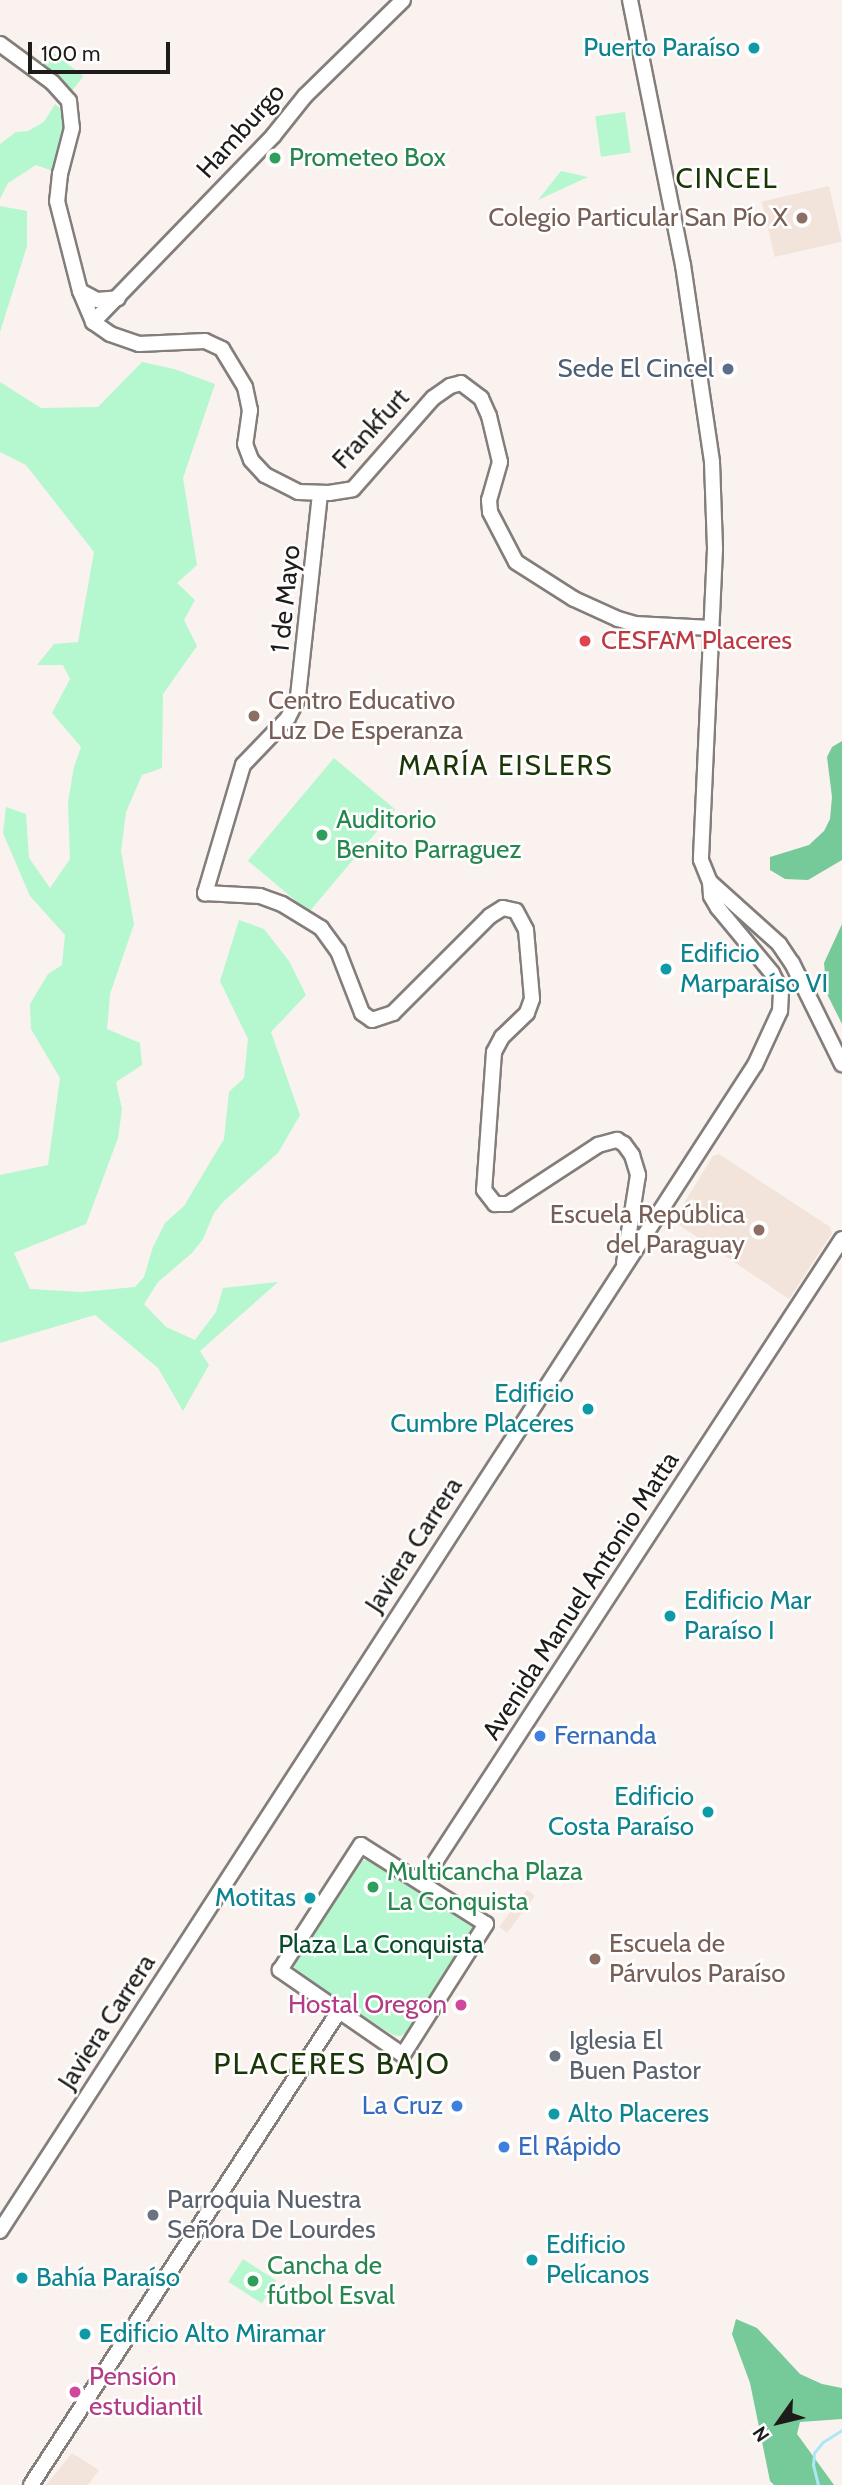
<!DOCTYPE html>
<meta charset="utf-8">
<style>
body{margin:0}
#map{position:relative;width:842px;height:2485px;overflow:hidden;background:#faf2ee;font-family:Cabin,sans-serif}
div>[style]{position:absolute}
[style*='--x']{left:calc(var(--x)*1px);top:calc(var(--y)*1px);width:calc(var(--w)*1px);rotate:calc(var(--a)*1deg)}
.built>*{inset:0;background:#f3e4db;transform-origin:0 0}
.green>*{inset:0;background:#b5f7ce;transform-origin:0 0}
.forest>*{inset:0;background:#76ca99}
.stream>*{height:2.5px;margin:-1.25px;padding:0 1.25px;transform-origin:1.25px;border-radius:1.25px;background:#abe8f7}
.roads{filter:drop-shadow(2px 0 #847e7a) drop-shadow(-2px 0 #847e7a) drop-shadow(0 2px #847e7a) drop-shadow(0 -2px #847e7a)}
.secondary>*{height:14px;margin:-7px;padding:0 7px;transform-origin:7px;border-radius:7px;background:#fff}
.dots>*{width:19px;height:19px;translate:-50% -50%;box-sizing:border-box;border:4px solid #fff;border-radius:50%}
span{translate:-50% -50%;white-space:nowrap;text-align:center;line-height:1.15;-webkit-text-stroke:5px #fff;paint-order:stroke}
.culture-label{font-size:26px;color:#0d838f}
.right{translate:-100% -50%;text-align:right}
.left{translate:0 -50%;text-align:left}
.street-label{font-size:26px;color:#1e1c1a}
.leisure-label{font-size:26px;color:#27864d}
.education-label{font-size:26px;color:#785e54}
.service-label{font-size:26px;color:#4e5e75}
.health-label{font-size:26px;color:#be3a42}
.shop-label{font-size:26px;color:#366cbe}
.park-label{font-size:26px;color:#094c2d}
.hotel-label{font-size:26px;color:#b23c85}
.worship-label{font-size:26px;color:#5b616d}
.neighbourhood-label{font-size:28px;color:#1b3707;letter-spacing:2px}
.quarter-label{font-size:30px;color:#1b3707;letter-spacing:2px}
.north{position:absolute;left:744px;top:2387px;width:70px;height:70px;-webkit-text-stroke:5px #fff;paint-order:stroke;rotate:236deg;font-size:19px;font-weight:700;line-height:28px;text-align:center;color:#1e1c1a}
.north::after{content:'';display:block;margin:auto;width:24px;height:32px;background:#1e1c1a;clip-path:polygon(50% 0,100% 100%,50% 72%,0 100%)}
.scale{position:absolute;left:28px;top:42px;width:142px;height:32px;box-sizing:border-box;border:4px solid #1e1c1a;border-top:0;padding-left:9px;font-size:21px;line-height:24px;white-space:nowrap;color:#1e1c1a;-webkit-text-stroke:5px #fff;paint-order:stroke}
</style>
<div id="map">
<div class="built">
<div style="left:829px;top:186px;width:57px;height:69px;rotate:77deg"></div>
<div style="clip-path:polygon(719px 1154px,830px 1227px,832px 1233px,789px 1299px,673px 1221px,713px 1156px)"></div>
<div style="left:527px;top:1890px;width:10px;height:46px;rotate:37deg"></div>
<div style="clip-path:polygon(72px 2453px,99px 2470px,88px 2485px,46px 2485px)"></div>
</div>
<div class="green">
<div style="left:51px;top:51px;width:41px;height:19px;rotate:38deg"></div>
<div style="clip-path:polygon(55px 104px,65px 113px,70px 125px,56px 172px,36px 165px,8px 183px,0 199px,0 144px,16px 132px,28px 131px,44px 122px)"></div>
<div style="left:625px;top:112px;width:41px;height:30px;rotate:82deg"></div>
<div style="clip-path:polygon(561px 171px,588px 177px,538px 200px)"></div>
<div style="clip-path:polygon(0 206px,27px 211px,27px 246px,0 332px)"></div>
<div style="clip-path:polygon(142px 362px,174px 369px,215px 384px,183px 478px,197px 565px,177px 583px,195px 600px,184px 620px,197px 646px,163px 694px,162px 768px,142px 775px,126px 812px,121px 851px,134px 924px,110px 994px,107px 1029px,140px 1043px,142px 1065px,116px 1082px,122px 1109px,118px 1138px,86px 1224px,14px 1253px,30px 1289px,82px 1292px,135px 1287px,144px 1277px,153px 1247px,165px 1223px,184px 1206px,224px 1139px,229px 1092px,244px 1078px,248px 1039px,220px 981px,239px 920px,264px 929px,289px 961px,306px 995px,271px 1032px,300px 1115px,278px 1153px,223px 1202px,214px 1213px,203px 1239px,192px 1253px,158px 1282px,144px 1304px,166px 1327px,195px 1340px,216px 1312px,223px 1288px,278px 1282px,200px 1351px,209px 1365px,183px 1411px,158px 1368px,95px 1315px,0 1343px,0 1175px,48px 1165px,60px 1078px,31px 1029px,30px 1004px,48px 974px,62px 965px,65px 935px,30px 896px,3px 833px,6px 807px,26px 814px,29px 858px,50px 888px,70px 859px,68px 802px,74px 767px,81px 747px,52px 713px,70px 679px,63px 665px,37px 665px,54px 644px,78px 642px,94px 552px,26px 465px,0 452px,0 382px,41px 408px,98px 407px)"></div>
<div style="left:334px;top:758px;width:80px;height:134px;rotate:40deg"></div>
<div style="clip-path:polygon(373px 1859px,470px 1921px,472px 1926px,471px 1936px,408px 2032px,400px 2036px,393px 2035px,297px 1974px,292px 1960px,356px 1862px)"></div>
<div style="left:243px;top:2259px;width:40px;height:27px;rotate:33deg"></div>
</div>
<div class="forest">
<div style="clip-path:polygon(842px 741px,842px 860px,808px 880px,785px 879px,770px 870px,770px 857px,809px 845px,824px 831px,830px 819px,832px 797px,827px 757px,832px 747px)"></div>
<div style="clip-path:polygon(842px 924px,842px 1024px,827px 994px,824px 963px)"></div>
<div style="clip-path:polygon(736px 2319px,757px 2328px,800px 2374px,822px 2384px,842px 2388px,842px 2419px,800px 2422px,797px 2434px,834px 2485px,774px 2485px,770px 2481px,750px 2383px,732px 2334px)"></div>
</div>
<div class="stream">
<div style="--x:818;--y:2485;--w:21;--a:-104"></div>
<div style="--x:813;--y:2465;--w:12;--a:-85"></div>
<div style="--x:814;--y:2453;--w:14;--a:-51"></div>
<div style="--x:823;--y:2442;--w:22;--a:-32"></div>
</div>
<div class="roads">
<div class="secondary">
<div style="--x:630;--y:0;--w:270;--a:78.7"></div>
<div style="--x:683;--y:265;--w:199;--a:81.6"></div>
<div style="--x:712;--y:462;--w:87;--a:88"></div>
<div style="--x:715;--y:549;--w:311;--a:92.6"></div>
<div style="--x:701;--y:860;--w:24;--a:68"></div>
<div style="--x:710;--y:882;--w:93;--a:41.9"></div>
<div style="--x:779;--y:944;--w:23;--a:56"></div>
<div style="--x:792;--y:963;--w:113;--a:63.7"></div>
<div style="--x:0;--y:44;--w:64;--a:36.2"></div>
<div style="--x:52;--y:82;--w:25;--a:48"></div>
<div style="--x:69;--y:101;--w:27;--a:84"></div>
<div style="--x:72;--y:128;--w:48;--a:104.6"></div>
<div style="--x:60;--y:174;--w:27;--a:96"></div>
<div style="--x:57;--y:201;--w:93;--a:75.7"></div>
<div style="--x:80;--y:291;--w:34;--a:67"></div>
<div style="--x:93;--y:322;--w:21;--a:35"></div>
<div style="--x:110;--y:334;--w:31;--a:19"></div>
<div style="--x:139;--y:344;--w:66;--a:-2.6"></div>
<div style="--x:205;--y:341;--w:19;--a:25"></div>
<div style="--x:222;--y:349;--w:44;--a:58.8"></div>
<div style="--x:245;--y:387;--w:24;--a:78"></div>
<div style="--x:250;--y:410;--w:34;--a:98"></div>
<div style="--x:245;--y:444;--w:17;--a:69"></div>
<div style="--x:251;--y:460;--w:21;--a:47"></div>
<div style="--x:265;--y:475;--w:37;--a:27"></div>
<div style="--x:298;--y:492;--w:31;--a:2"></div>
<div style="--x:329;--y:493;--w:24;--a:-9"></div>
<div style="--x:353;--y:489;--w:121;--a:-48.7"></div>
<div style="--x:433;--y:398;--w:21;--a:-35"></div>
<div style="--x:450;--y:386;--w:11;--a:-15"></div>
<div style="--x:461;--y:383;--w:25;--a:37"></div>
<div style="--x:481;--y:398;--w:20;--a:66"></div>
<div style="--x:489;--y:416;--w:47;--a:76.6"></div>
<div style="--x:500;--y:462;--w:40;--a:106"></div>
<div style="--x:489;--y:500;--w:12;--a:85"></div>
<div style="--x:490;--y:512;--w:56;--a:62.5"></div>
<div style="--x:516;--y:562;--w:69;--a:32.5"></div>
<div style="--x:574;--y:599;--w:48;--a:24.4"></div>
<div style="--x:618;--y:619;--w:18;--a:16"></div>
<div style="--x:635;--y:624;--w:76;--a:3"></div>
<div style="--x:80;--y:291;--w:19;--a:28"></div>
<div style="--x:97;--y:300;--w:21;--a:-5"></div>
<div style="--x:93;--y:322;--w:259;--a:-45.9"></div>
<div style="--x:273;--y:136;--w:51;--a:-51.3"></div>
<div style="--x:305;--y:96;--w:137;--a:-44.4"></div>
<div style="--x:320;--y:494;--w:205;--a:96.2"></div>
<div style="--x:298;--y:698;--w:22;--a:117"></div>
<div style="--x:288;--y:718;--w:65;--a:133.8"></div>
<div style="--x:243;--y:765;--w:134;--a:106.5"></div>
<div style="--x:205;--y:893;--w:55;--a:3.1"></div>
<div style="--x:260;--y:896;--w:23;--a:20"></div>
<div style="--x:282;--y:904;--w:46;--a:31.6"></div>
<div style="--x:321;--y:928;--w:29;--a:54"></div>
<div style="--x:338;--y:951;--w:66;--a:68.8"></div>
<div style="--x:362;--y:1013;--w:12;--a:35"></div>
<div style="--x:372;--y:1020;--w:22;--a:-18"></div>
<div style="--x:393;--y:1013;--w:137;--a:-45"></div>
<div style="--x:490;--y:916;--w:15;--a:-32"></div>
<div style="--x:503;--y:908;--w:13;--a:13"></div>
<div style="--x:516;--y:911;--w:21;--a:62"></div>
<div style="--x:526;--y:930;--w:69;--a:85"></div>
<div style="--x:532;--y:999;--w:15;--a:110"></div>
<div style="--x:527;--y:1013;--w:35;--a:136"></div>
<div style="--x:502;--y:1037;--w:17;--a:118"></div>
<div style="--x:494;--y:1052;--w:138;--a:94.1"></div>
<div style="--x:484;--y:1190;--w:18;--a:52"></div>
<div style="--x:495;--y:1204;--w:13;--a:0"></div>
<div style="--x:508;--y:1204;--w:108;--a:-33.2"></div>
<div style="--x:598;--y:1145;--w:20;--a:-15"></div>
<div style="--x:617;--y:1140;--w:8;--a:30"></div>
<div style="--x:624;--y:1144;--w:14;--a:54"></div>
<div style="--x:632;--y:1155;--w:21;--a:73"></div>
<div style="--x:638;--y:1175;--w:89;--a:99"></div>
<div style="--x:361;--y:1845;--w:148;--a:32.3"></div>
<div style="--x:486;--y:1924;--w:155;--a:122.4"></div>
<div style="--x:403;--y:2055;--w:150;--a:-145.4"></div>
<div style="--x:280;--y:1970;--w:149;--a:-57.1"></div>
<div style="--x:422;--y:1882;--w:768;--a:-56.85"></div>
<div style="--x:0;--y:2231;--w:1389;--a:-57.08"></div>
<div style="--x:755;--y:1065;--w:60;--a:-65.2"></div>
<div style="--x:780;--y:1011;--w:20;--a:-87"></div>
<div style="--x:781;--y:991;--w:20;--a:-117"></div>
<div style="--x:772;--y:973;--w:85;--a:-129.7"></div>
<div style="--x:718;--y:908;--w:14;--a:-120"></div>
<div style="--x:711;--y:896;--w:14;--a:-94"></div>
<div style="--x:31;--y:2485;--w:565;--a:-56.98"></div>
</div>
</div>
<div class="dots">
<div style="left:754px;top:48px;background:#0f9aa8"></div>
<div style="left:275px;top:158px;background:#2e9e5b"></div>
<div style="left:802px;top:218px;background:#8d6e63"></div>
<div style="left:728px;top:369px;background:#5c6f8a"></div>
<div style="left:585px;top:641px;background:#e0444e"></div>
<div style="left:254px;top:716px;background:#8d6e63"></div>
<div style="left:322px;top:835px;background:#2e9e5b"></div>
<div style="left:666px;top:969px;background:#0f9aa8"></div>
<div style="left:759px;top:1230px;background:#8d6e63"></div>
<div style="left:588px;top:1409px;background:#0f9aa8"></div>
<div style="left:670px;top:1616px;background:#0f9aa8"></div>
<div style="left:540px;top:1736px;background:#3f7fe0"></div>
<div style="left:708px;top:1812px;background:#0f9aa8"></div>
<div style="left:373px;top:1887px;background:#2e9e5b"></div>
<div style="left:310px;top:1898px;background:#0f9aa8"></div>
<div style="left:595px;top:1959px;background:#8d6e63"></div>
<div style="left:461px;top:2005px;background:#d1479c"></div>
<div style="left:555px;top:2056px;background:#6b7280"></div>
<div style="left:457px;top:2106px;background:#3f7fe0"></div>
<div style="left:554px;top:2114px;background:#0f9aa8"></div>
<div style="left:504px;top:2147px;background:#3f7fe0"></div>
<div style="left:153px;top:2215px;background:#6b7280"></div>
<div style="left:532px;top:2260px;background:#0f9aa8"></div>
<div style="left:22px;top:2278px;background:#0f9aa8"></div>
<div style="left:253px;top:2281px;background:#2e9e5b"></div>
<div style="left:85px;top:2334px;background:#0f9aa8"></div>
<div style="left:75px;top:2392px;background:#d1479c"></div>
</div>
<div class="culture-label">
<span class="right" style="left:740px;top:48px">Puerto Paraíso</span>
<span class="left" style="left:680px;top:969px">Edificio<br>Marparaíso VI</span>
<span class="right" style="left:574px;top:1409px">Edificio<br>Cumbre Placeres</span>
<span class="left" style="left:684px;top:1616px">Edificio Mar<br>Paraíso I</span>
<span class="right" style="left:694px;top:1812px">Edificio<br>Costa Paraíso</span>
<span class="right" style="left:296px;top:1898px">Motitas</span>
<span class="left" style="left:568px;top:2114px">Alto Placeres</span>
<span class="left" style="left:546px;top:2260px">Edificio<br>Pelícanos</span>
<span class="left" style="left:36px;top:2278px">Bahía Paraíso</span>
<span class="left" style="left:99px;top:2334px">Edificio Alto Miramar</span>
</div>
<div class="street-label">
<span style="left:241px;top:131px;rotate:-48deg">Hamburgo</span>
<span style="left:371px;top:429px;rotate:-47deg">Frankfurt</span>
<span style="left:286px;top:599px;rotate:-84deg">1 de Mayo</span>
<span style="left:414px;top:1545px;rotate:-57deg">Javiera Carrera</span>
<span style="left:581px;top:1596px;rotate:-57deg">Avenida Manuel Antonio Matta</span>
<span style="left:107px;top:2022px;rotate:-57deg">Javiera Carrera</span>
</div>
<div class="leisure-label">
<span class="left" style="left:289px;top:158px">Prometeo Box</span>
<span class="left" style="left:336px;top:835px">Auditorio<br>Benito Parraguez</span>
<span class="left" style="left:387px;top:1887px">Multicancha Plaza<br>La Conquista</span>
<span class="left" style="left:267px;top:2281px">Cancha de<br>fútbol Esval</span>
</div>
<div class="education-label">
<span class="right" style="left:788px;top:218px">Colegio Particular San Pío X</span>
<span class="left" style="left:268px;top:716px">Centro Educativo<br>Luz De Esperanza</span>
<span class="right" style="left:745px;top:1230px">Escuela República<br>del Paraguay</span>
<span class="left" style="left:609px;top:1959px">Escuela de<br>Párvulos Paraíso</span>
</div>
<div class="service-label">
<span class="right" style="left:714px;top:369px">Sede El Cincel</span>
</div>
<div class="health-label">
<span class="left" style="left:601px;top:641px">CESFAM Placeres</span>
</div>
<div class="shop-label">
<span class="left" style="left:554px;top:1736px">Fernanda</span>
<span class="right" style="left:443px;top:2106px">La Cruz</span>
<span class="left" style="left:518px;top:2147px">El Rápido</span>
</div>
<div class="park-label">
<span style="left:381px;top:1945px">Plaza La Conquista</span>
</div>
<div class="hotel-label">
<span class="right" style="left:447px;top:2005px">Hostal Oregon</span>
<span class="left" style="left:89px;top:2392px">Pensión<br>estudiantil</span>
</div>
<div class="worship-label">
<span class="left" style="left:569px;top:2056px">Iglesia El<br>Buen Pastor</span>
<span class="left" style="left:167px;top:2215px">Parroquia Nuestra<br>Señora De Lourdes</span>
</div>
<div class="neighbourhood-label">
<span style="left:727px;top:178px">CINCEL</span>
<span style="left:506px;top:765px">MARÍA EISLERS</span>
</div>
<div class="quarter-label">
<span style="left:332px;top:2064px">PLACERES BAJO</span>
</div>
<div class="north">N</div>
<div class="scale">100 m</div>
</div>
